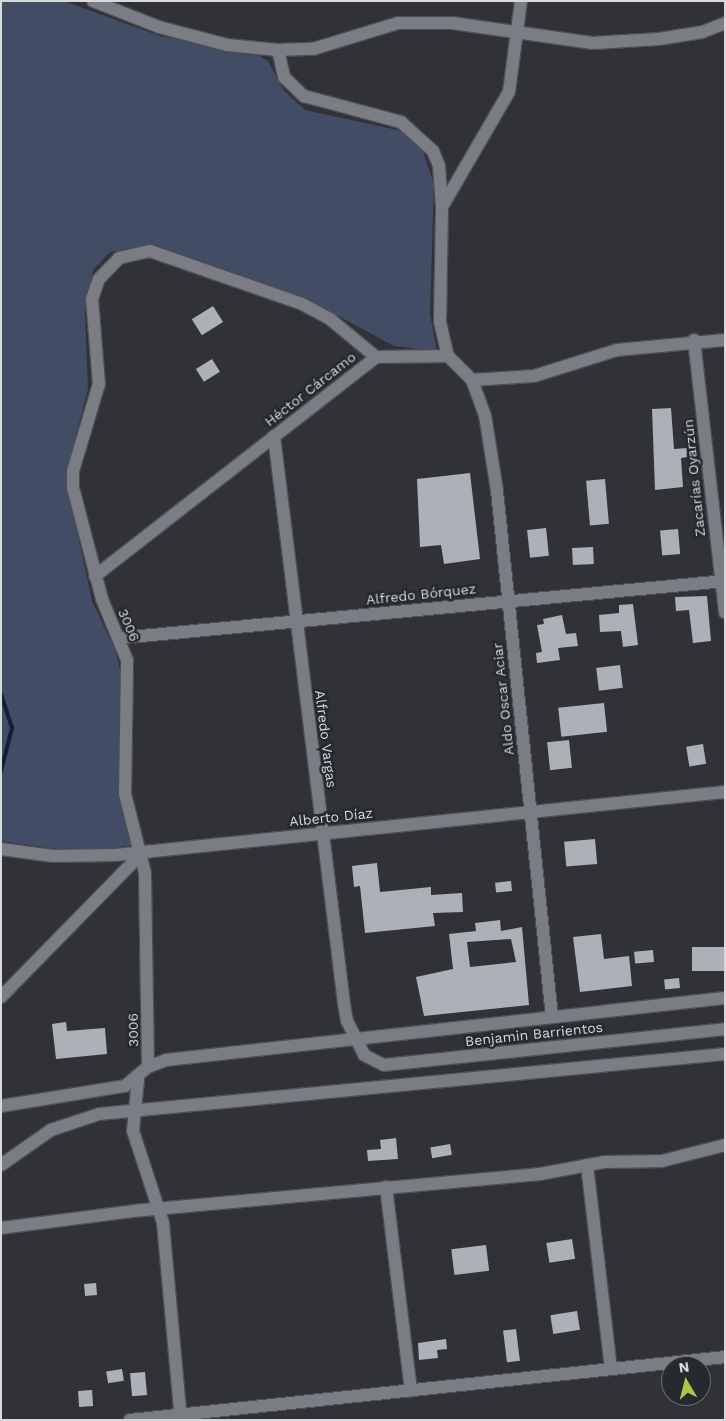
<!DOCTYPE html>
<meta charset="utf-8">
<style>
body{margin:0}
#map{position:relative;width:726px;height:1421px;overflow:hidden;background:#303238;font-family:"Work Sans",sans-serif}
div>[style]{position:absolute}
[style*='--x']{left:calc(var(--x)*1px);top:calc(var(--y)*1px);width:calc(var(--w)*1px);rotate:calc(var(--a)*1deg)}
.green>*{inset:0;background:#424d65}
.stream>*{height:4px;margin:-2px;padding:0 2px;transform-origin:2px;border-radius:2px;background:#141e36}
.building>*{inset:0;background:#adb0b7;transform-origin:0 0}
.roads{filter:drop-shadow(1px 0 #4d4f54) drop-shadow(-1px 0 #4d4f54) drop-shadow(0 1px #4d4f54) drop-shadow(0 -1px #4d4f54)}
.minor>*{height:12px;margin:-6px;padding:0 6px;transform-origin:6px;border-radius:6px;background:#7a7d83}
span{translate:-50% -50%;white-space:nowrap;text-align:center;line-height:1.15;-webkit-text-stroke:5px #26292e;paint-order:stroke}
.street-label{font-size:14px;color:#d7d9dc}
.frame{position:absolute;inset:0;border:2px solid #d7d9dc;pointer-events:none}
.north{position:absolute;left:661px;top:1356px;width:50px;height:50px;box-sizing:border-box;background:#26292e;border:1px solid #6d6f74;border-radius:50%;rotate:352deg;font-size:14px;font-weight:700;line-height:20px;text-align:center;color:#d7d9dc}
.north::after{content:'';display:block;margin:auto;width:18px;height:22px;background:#b2c34c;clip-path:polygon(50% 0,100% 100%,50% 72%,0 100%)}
</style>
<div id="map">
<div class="green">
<div style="clip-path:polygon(1px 1px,64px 1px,160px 36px,256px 54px,268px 61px,284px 91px,305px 110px,402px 131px,422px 149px,434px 184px,430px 314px,437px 351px,394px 346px,305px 298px,153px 244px,110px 252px,93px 270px,85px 313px,88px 389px,71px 455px,68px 488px,92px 601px,115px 650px,123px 681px,119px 799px,133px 845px,105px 849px,71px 851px,1px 841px)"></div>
</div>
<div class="stream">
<div style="--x:1;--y:694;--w:36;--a:72"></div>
<div style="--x:12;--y:728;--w:44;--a:104.3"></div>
</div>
<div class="building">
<div style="left:213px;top:306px;width:19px;height:25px;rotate:58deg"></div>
<div style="left:212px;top:359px;width:15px;height:19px;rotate:58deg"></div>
<div style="clip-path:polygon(671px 408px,674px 449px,687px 448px,687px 457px,681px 458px,683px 487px,655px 490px,652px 409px)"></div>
<div style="clip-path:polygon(470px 473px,480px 559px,444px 564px,441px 545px,420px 547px,417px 479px)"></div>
<div style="left:605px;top:479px;width:45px;height:19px;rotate:85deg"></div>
<div style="left:546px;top:528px;width:28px;height:19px;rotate:84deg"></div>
<div style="left:678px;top:529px;width:25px;height:18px;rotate:85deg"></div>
<div style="left:593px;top:547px;width:17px;height:21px;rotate:87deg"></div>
<div style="clip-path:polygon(707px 596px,711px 641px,693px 643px,689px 610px,676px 611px,675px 597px)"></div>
<div style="clip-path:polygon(633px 604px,638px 645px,623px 647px,621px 631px,600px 632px,599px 615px,619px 613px,619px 605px)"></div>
<div style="clip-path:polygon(562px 615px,566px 634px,576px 633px,578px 646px,558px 648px,560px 660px,537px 663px,536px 653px,542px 652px,537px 625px,544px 624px,543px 619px)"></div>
<div style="left:620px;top:665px;width:23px;height:24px;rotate:83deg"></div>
<div style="left:604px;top:703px;width:29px;height:46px;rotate:84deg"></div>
<div style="left:569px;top:740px;width:28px;height:22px;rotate:84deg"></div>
<div style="left:703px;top:744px;width:20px;height:17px;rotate:81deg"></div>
<div style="left:595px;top:839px;width:25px;height:31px;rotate:85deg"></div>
<div style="clip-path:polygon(377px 863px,380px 892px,431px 887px,431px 895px,462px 893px,463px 912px,433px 913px,435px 926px,365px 933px,360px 886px,354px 887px,352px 866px)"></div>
<div style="left:511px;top:881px;width:10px;height:16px;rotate:84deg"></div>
<div style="clip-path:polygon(evenodd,500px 920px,501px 931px,522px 927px,529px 1005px,424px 1016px,416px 977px,453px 969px,449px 934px,476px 931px,475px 923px,500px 920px,511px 939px,516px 962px,470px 967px,467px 942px,511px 939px)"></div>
<div style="clip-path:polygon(601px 934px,604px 959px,629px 956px,632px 986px,580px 992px,573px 937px)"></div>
<div style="left:725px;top:947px;width:24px;height:33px;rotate:90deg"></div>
<div style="left:653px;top:950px;width:12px;height:19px;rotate:85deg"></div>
<div style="left:679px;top:978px;width:10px;height:15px;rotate:84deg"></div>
<div style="clip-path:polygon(66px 1022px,67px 1031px,105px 1028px,107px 1054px,56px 1059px,52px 1024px)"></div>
<div style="clip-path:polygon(396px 1138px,398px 1159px,368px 1161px,367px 1150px,381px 1149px,380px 1140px)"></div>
<div style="left:450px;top:1144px;width:11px;height:20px;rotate:80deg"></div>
<div style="left:572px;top:1239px;width:20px;height:26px;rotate:81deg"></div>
<div style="left:486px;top:1245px;width:26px;height:35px;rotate:83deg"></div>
<div style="left:96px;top:1283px;width:12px;height:12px;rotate:85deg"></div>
<div style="left:577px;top:1311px;width:19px;height:27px;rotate:81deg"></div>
<div style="left:516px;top:1329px;width:32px;height:13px;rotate:83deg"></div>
<div style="clip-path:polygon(446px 1339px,447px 1349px,437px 1350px,438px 1358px,419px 1360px,418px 1343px)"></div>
<div style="left:122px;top:1369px;width:12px;height:16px;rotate:81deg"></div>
<div style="left:145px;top:1372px;width:23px;height:15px;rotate:85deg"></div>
<div style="left:92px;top:1390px;width:16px;height:14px;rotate:86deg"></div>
</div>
<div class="roads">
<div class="minor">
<div style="--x:93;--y:1;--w:71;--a:21.5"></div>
<div style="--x:159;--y:27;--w:70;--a:14.8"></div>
<div style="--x:227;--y:45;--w:51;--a:5.6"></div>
<div style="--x:278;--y:50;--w:35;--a:-2"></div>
<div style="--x:313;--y:49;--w:89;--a:-17"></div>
<div style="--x:398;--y:23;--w:54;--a:0"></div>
<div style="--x:452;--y:23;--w:142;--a:8.1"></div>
<div style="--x:593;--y:43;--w:66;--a:-3.5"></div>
<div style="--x:659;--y:39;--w:44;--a:-9.2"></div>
<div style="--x:702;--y:32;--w:25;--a:-21"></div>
<div style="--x:278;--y:50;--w:28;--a:77"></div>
<div style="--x:284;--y:77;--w:28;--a:44"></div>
<div style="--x:304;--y:96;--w:100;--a:15"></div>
<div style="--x:401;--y:122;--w:43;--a:42.2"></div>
<div style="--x:433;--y:151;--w:16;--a:68"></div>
<div style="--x:439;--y:166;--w:41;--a:85.8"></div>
<div style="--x:442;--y:207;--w:115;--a:91"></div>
<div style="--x:440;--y:322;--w:35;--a:77"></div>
<div style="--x:448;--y:356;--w:34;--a:45"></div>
<div style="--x:472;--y:380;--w:62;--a:-3.7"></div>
<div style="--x:534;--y:376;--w:87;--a:-17.4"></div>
<div style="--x:617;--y:350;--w:108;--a:-5.3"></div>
<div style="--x:442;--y:207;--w:133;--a:-59.8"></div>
<div style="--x:509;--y:92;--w:92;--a:-82.5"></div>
<div style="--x:694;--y:340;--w:274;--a:83.5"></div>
<div style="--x:472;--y:380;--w:37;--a:70"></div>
<div style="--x:485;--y:415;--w:77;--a:81"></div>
<div style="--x:497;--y:491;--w:529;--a:84.03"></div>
<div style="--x:274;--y:436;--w:572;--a:82.97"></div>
<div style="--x:344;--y:1004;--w:17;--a:80"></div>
<div style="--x:347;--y:1021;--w:38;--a:63"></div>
<div style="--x:364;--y:1055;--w:22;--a:27"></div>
<div style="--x:384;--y:1065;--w:343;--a:-6"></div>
<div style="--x:95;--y:576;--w:356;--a:-37.9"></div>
<div style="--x:376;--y:357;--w:72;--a:-0.8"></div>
<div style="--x:120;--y:638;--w:608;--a:-5.38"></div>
<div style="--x:1;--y:849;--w:52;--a:7.7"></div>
<div style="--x:53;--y:856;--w:62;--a:-0.9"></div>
<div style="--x:115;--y:855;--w:613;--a:-5.9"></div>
<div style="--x:1;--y:997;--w:203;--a:-45.6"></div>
<div style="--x:148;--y:1067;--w:194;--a:-90.9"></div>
<div style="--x:145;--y:873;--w:81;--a:-104.2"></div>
<div style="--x:125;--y:794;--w:134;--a:-89.1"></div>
<div style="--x:127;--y:660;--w:66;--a:-112.3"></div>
<div style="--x:102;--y:599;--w:115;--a:-104.6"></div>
<div style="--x:73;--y:488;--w:17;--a:-90"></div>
<div style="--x:73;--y:471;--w:91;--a:-73.4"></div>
<div style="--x:99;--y:384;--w:85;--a:-94.7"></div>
<div style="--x:92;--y:299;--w:21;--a:-71"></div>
<div style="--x:99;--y:279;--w:29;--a:-46"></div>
<div style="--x:119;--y:258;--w:32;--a:-13"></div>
<div style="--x:150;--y:251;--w:161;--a:19.2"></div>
<div style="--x:302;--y:304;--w:32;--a:28"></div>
<div style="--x:330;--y:319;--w:60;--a:39.6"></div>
<div style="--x:138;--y:1079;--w:52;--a:95.5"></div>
<div style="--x:133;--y:1131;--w:97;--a:71.9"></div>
<div style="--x:163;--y:1223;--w:198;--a:84.8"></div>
<div style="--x:1;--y:1106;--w:126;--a:-9.2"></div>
<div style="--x:125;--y:1086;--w:30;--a:-40"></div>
<div style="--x:148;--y:1067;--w:19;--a:-21"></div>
<div style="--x:166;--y:1060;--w:562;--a:-6.33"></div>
<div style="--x:1;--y:1165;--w:61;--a:-35"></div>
<div style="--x:51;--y:1130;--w:51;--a:-18.4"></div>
<div style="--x:99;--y:1114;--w:629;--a:-5.47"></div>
<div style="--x:587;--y:1165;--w:205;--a:83.3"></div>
<div style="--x:386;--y:1187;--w:205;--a:83"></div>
<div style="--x:1;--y:1228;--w:133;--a:-7.3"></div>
<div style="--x:133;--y:1211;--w:409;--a:-5.2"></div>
<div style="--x:540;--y:1174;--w:65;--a:-10.6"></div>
<div style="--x:604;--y:1162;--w:58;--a:-1"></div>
<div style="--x:662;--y:1161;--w:65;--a:-14.3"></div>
<div style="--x:130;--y:1420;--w:598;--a:-6.04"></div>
</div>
</div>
<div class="street-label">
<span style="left:310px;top:389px;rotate:-38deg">Héctor Cárcamo</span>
<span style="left:694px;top:478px;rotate:-96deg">Zacarías Oyarzún</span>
<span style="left:421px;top:594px;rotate:-6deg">Alfredo Bórquez</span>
<span style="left:129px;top:625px;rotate:67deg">3006</span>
<span style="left:503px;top:699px;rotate:-96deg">Aldo Oscar Aciar</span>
<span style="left:326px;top:739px;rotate:83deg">Alfredo Vargas</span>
<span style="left:331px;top:817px;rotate:-6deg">Alberto Díaz</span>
<span style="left:133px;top:1030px;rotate:-91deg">3006</span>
<span style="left:534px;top:1034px;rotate:-6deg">Benjamin Barrientos</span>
</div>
<div class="frame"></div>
<div class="north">N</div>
</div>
